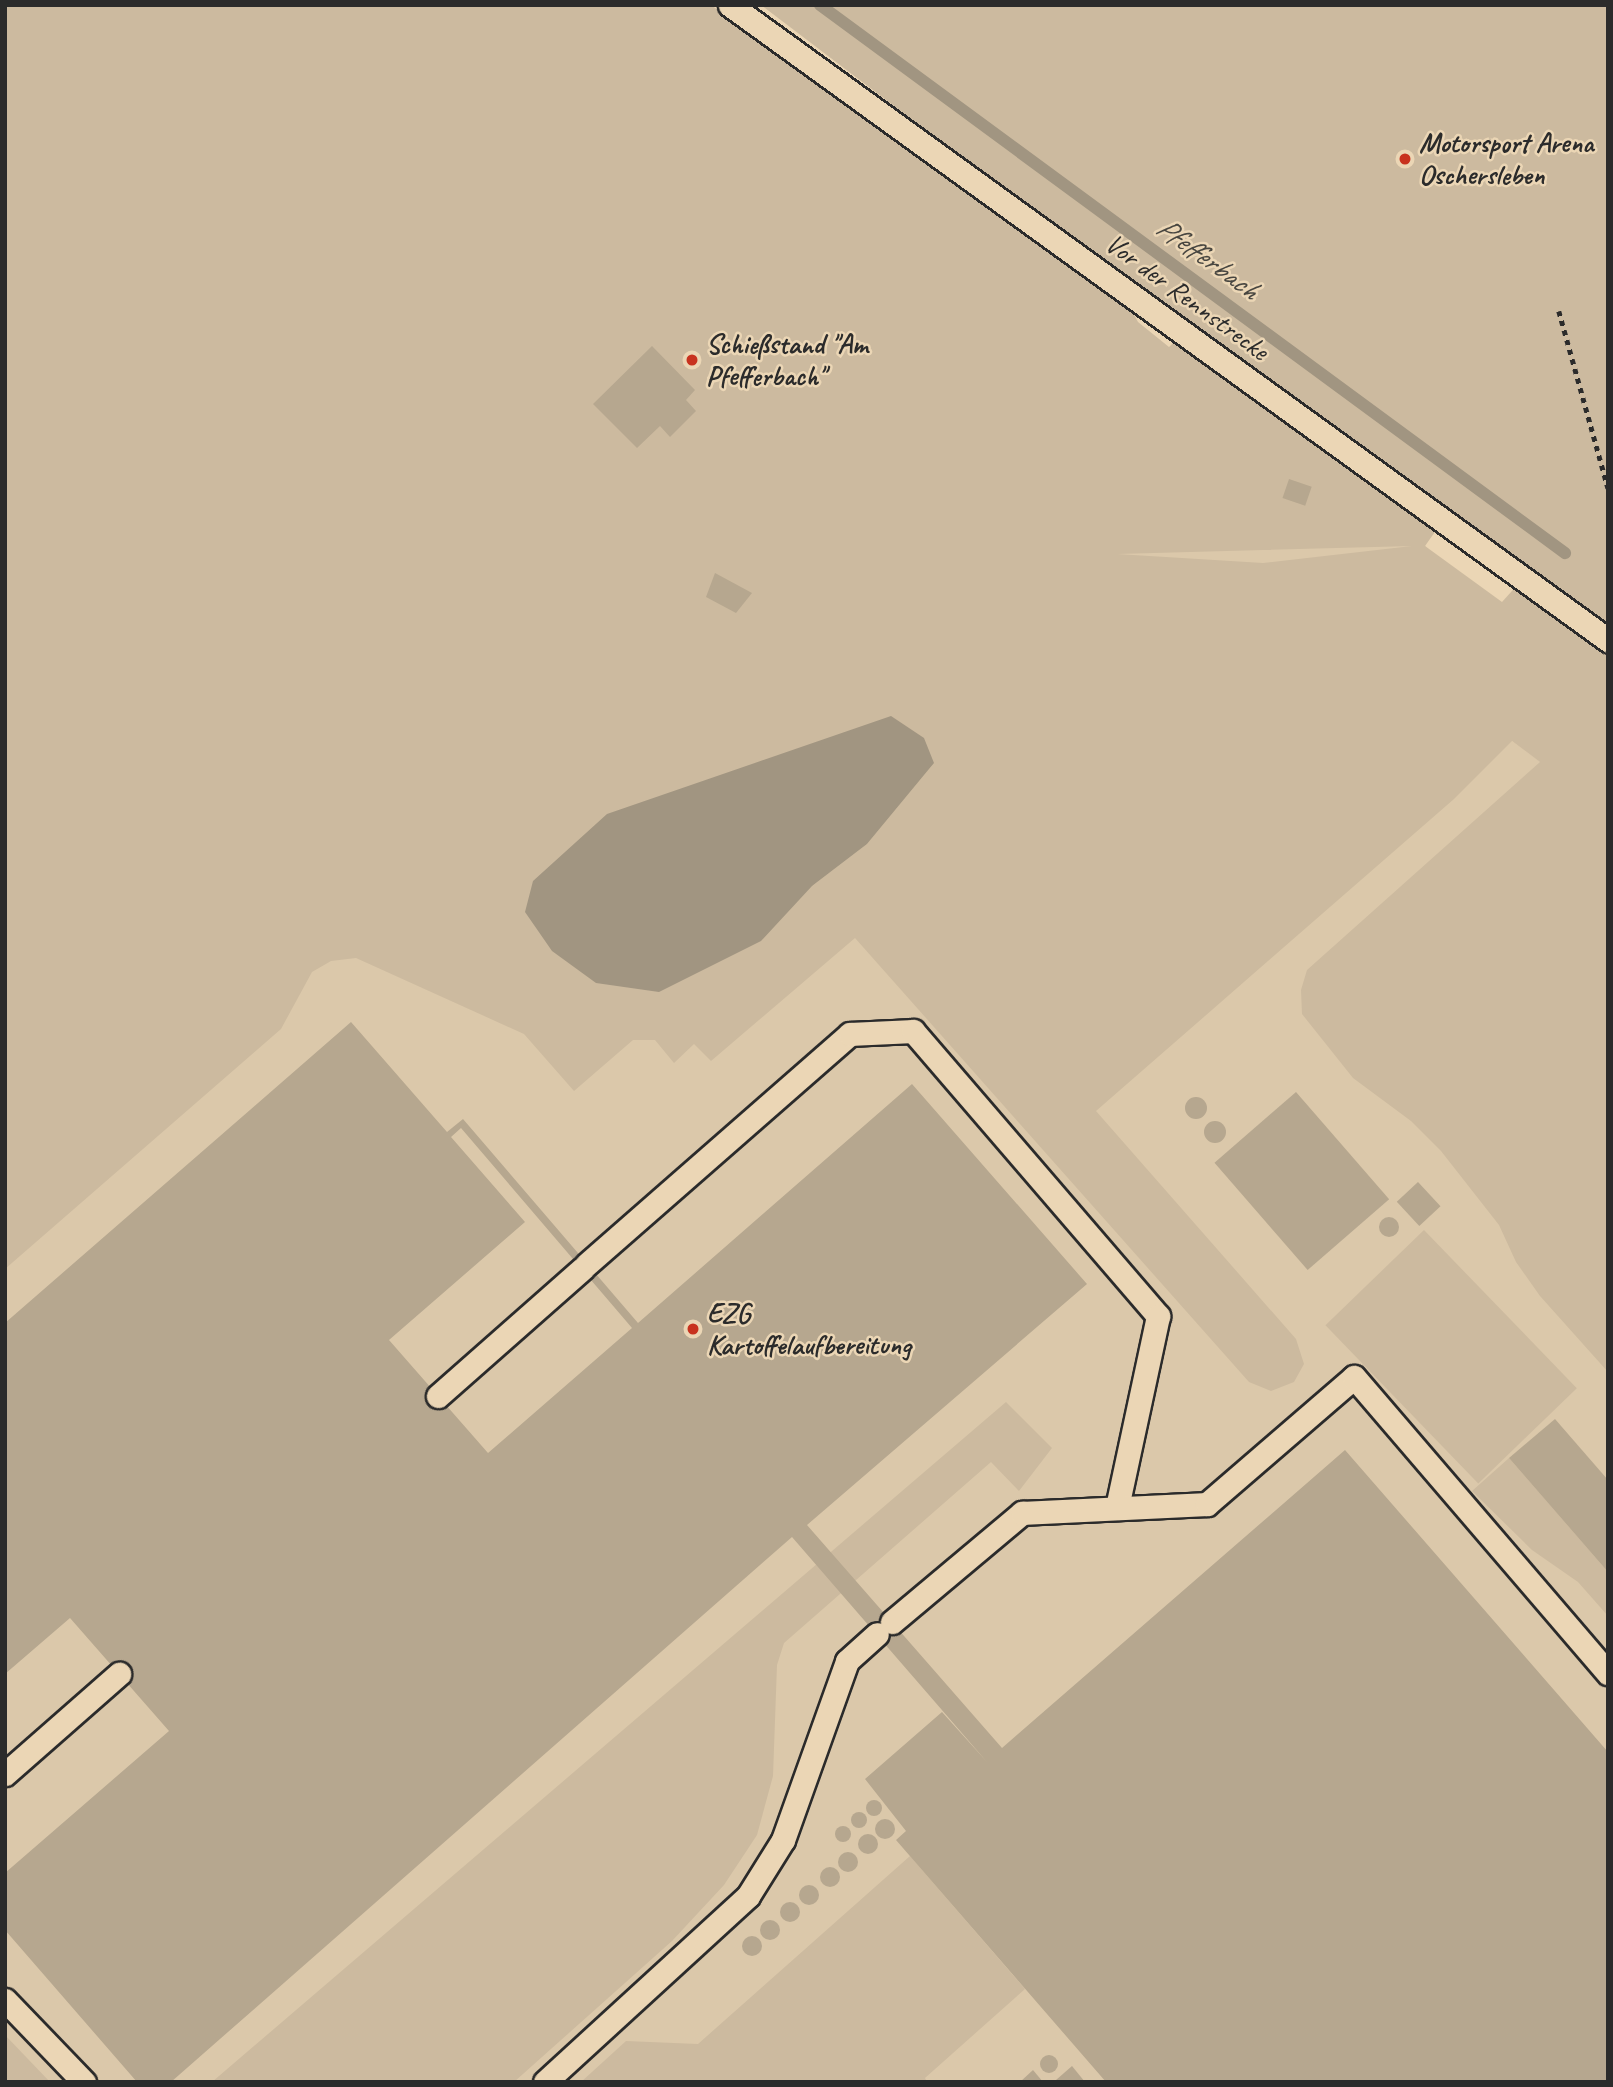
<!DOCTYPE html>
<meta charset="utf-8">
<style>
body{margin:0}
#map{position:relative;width:1613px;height:2087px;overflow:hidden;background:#ebd6b5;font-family:Caveat,sans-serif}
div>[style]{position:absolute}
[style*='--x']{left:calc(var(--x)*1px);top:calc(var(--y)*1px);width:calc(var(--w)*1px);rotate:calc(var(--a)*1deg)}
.built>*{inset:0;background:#dbc8aa}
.green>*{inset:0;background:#ccba9f;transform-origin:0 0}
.water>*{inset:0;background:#a19581}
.stream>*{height:12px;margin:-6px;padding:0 6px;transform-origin:6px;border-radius:6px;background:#a19581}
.building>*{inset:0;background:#b6a78f;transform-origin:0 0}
.round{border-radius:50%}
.path>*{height:4.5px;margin-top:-2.25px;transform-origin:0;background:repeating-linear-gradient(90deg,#2b2b2b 0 5px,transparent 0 10px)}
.roads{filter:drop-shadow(2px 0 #2b2b2b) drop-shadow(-2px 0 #2b2b2b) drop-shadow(0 2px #2b2b2b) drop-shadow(0 -2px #2b2b2b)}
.lane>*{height:23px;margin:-11.5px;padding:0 11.5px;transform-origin:11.5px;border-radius:11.5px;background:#ebd6b5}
.dots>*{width:19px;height:19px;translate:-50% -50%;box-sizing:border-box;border:4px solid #ebd6b5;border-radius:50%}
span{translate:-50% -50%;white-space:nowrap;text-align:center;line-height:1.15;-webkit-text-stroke:5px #ebd6b5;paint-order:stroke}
.poi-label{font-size:28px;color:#2b2b2b;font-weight:700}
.left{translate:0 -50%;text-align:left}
.street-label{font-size:28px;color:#2b2b2b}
.water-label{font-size:30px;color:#484640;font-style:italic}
.frame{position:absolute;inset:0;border:7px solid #2b2b2b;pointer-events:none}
</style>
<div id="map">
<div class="built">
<div style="clip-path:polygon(5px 5px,1083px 535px,1425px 545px,1512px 741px,1608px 812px,1608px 2082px,5px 2082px)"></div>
</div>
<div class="green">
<div style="clip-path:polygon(evenodd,5px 5px,711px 5px,1130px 307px,1138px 322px,1169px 347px,1176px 340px,1437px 529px,1425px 546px,1502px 602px,1531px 570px,1031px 210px,761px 5px,1608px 5px,1608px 1372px,1540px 1296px,1516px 1262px,1499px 1225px,1441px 1151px,1411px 1121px,1353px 1078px,1302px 1014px,1301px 990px,1307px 970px,1540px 762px,1512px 741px,1454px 799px,1096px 1111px,1296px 1339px,1304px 1364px,1294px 1382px,1271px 1391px,1249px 1382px,855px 938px,711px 1061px,694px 1044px,674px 1063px,655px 1040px,633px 1040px,574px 1091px,524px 1034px,356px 958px,331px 961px,312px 972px,281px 1029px,5px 1269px,5px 5px,1412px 546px,1263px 563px,1117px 554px,1118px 554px,1412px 546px,5px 5px,934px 763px,867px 844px,812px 886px,934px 763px)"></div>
<div style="left:1424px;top:1230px;width:220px;height:137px;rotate:46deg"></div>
<div style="clip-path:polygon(1006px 1402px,1052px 1448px,1019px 1491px,991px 1462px,784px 1643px,777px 1665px,773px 1776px,757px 1835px,724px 1885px,672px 1941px,514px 2082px,212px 2082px)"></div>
<div style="clip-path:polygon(1509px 1458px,1608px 1572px,1608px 1616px,1578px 1582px,1532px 1550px,1472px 1491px)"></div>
<div style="clip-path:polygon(910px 1856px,1025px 1989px,925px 2078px,927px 2082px,581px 2082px,626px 2041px,698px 2044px)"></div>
<div style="clip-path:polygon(5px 2035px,50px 2082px,5px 2082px)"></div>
</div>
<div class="water">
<div style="clip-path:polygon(891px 716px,924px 738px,934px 763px,867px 844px,812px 886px,761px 941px,659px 992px,596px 983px,552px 951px,525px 912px,533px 881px,607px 814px)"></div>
</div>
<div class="stream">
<div style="--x:820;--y:5;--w:925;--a:36.34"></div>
</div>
<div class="building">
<div style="clip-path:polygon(652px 346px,695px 390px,686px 400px,696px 411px,670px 437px,660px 426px,637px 448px,593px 404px)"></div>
<div style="left:1289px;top:479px;width:24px;height:20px;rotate:19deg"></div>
<div style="clip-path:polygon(715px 573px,752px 593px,736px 613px,706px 597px)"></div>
<div style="clip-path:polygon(evenodd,351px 1022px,447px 1132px,463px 1119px,638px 1323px,912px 1084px,1087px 1284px,807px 1525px,1002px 1748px,1345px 1450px,1608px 1752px,1608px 2082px,1106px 2082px,896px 1840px,906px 1831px,865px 1779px,942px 1712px,987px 1762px,792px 1537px,171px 2082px,137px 2082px,5px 1930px,5px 1873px,169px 1731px,70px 1618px,5px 1674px,5px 1323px,351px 1022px,461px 1128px,632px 1328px,488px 1453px,389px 1340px,525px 1222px,451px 1137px,461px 1128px)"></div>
<div style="left:1296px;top:1092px;width:142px;height:108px;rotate:49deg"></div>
<div class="round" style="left:1185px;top:1097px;width:22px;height:22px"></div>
<div class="round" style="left:1204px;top:1121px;width:22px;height:22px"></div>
<div style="left:1418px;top:1182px;width:33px;height:29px;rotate:47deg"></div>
<div class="round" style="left:1379px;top:1217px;width:20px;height:20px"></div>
<div style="clip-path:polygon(1555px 1419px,1608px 1480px,1608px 1572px,1509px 1458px)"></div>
<div class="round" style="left:866px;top:1800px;width:16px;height:16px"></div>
<div class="round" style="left:851px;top:1812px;width:16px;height:16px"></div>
<div class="round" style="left:875px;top:1819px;width:20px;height:20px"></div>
<div class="round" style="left:835px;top:1826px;width:16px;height:16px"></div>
<div class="round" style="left:858px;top:1834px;width:20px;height:20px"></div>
<div class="round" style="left:838px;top:1852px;width:20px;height:20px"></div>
<div class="round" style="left:820px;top:1867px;width:20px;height:20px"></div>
<div class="round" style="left:799px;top:1885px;width:20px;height:20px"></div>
<div class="round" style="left:780px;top:1902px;width:20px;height:20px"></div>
<div class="round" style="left:760px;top:1920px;width:20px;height:20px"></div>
<div class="round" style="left:742px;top:1936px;width:20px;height:20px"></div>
<div class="round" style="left:1040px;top:2055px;width:18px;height:18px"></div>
<div style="clip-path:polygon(1072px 2066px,1085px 2082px,1057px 2082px,1056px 2080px)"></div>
<div style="clip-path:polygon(1033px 2070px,1043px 2082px,1020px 2082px)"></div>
</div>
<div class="path">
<div style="--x:1559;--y:311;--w:184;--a:74.5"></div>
</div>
<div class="roads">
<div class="lane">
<div style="--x:730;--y:5;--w:1084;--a:35.88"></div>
<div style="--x:587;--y:1264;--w:349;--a:-41.2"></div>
<div style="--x:850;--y:1034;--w:63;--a:-2.7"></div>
<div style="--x:913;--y:1031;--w:376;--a:49.3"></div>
<div style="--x:1158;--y:1316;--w:196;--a:102.1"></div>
<div style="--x:438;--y:1396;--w:192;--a:-41.4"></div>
<div style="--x:892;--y:1622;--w:170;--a:-40"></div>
<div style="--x:1022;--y:1513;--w:185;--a:-2.8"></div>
<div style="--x:1207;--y:1504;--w:194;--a:-40.8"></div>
<div style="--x:1354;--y:1377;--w:390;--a:49.4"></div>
<div style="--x:5;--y:1774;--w:152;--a:-41.3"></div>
<div style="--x:5;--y:2000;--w:114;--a:46.1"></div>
<div style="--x:545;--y:2082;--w:275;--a:-42.5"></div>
<div style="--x:748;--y:1896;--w:66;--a:-58"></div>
<div style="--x:783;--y:1840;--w:190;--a:-70.3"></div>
<div style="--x:847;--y:1661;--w:40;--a:-42"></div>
</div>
</div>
<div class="dots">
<div style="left:1405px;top:159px;background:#c8321e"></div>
<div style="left:692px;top:360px;background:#c8321e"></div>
<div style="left:693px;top:1329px;background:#c8321e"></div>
</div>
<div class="poi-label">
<span class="left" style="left:1419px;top:159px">Motorsport Arena<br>Oschersleben</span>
<span class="left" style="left:706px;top:360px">Schießstand "Am<br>Pfefferbach"</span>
<span class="left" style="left:707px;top:1329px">EZG<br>Kartoffelaufbereitung</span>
</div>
<div class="street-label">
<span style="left:1187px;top:297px;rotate:36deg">Vor der Rennstrecke</span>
</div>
<div class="water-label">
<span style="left:1208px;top:258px;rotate:36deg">Pfefferbach</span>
</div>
<div class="frame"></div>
</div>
